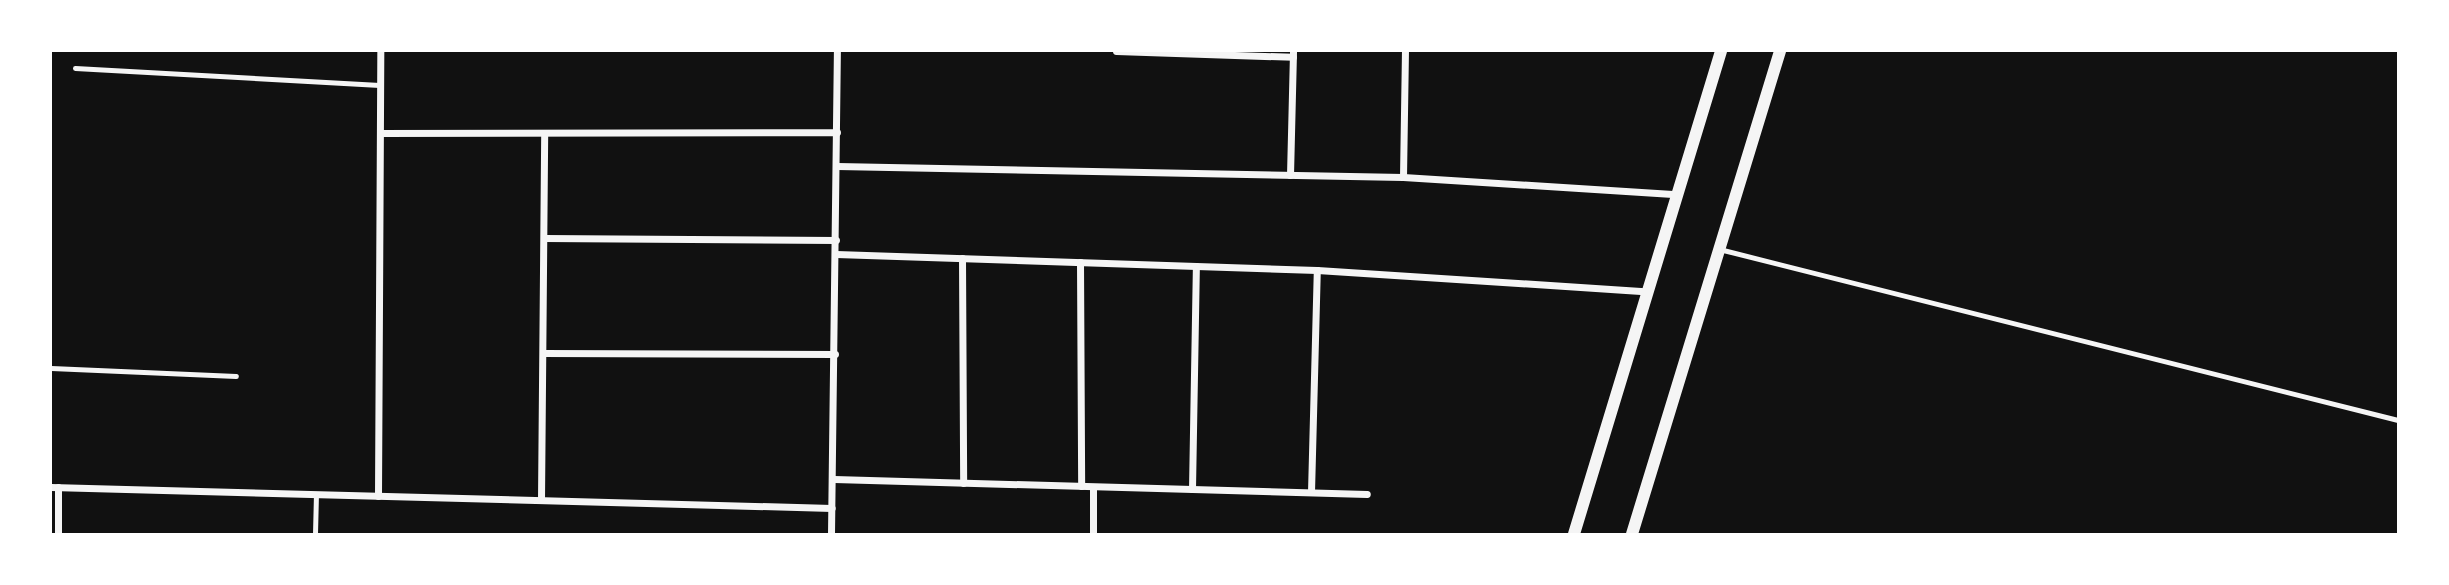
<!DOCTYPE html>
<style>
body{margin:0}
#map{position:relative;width:2449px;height:585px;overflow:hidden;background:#111;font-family:Montserrat,sans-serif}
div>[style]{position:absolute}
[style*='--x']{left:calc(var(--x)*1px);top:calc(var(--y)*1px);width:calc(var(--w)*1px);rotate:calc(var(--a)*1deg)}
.service>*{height:5px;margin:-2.5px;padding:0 2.5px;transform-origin:2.5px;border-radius:2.5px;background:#f5f5f5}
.minor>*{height:7px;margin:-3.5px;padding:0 3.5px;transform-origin:3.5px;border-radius:3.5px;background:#f5f5f5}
.tertiary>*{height:12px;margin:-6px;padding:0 6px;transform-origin:6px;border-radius:6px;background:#f5f5f5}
span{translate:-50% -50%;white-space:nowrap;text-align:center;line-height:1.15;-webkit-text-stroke:5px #fff;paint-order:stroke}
.frame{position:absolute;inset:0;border:52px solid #fff;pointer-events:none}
</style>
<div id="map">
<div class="service">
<div style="--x:75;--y:68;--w:305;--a:3.2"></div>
<div style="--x:1719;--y:249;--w:700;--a:14.14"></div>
<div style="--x:51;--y:368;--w:185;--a:2.5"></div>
<div style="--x:315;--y:534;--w:40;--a:-88.6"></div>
</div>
<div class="minor">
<div style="--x:1116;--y:51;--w:177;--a:1.9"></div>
<div style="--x:380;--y:133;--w:457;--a:-0.1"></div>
<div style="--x:837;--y:166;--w:566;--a:1.11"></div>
<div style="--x:1403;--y:177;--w:274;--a:3.6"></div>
<div style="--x:1290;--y:175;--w:124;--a:-88.6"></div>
<div style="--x:1403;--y:177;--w:126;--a:-89.1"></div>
<div style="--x:544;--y:238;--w:292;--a:0.4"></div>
<div style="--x:836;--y:254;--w:481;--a:1.9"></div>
<div style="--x:1317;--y:270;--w:328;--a:3.7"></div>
<div style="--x:962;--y:258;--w:225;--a:89.7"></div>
<div style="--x:1080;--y:262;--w:224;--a:89.7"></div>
<div style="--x:543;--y:353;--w:292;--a:0.2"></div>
<div style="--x:834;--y:479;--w:533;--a:1.61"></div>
<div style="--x:51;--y:487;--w:781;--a:1.54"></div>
<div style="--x:1192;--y:489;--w:223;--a:-89"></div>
<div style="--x:1311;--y:492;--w:222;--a:-88.5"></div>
<div style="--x:378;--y:496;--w:445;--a:-89.7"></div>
<div style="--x:541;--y:500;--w:367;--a:-89.5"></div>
<div style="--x:58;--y:534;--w:47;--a:-90"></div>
<div style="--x:831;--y:534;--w:483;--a:-89.3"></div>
<div style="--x:1093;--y:534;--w:47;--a:-90"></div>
</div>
<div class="tertiary">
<div style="--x:1574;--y:534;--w:505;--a:-73.07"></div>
<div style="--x:1632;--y:534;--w:505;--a:-72.96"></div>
</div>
<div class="frame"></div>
</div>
